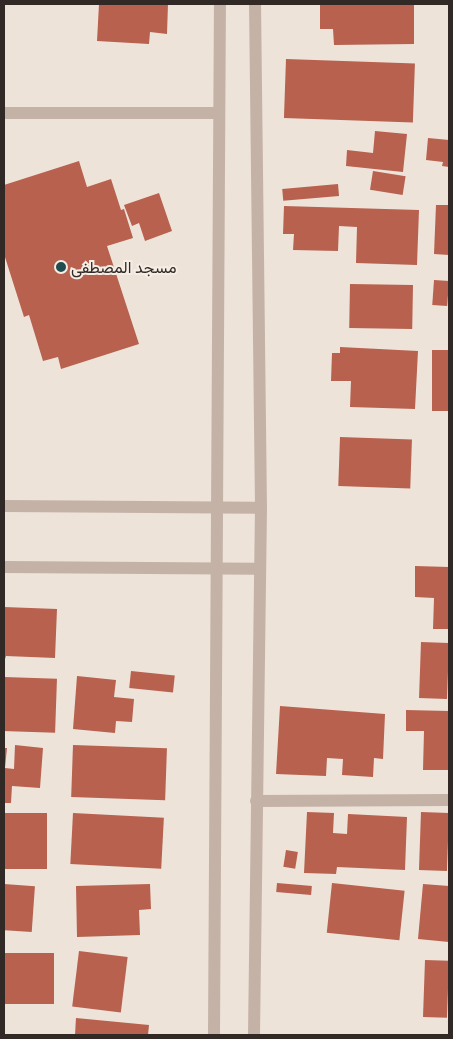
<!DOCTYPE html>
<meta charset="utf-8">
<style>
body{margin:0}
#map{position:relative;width:453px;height:1039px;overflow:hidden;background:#eee3d9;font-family:Ubuntu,Vazirmatn,sans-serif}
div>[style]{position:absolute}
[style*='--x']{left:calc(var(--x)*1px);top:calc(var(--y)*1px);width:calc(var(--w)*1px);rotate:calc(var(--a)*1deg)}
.building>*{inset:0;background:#b7614e;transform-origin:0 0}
.minor>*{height:12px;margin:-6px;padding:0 6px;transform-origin:6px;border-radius:6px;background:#c4b2a7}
.tertiary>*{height:12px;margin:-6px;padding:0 6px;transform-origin:6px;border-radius:6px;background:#c4b2a7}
.dots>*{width:14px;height:14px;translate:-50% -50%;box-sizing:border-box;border:2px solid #f6ede5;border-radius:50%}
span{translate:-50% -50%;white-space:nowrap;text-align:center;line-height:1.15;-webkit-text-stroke:4px #f6ede5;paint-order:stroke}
.poi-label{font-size:16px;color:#312926}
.left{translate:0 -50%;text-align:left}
.frame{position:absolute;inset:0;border:5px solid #312926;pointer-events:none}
</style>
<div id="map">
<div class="building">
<div style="clip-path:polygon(99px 4px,168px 4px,167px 34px,150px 32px,149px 44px,97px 41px)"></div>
<div style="clip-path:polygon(320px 4px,414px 4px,414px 44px,334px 45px,333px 29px,320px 29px)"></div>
<div style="left:286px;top:59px;width:129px;height:59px;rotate:2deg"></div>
<div style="clip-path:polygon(375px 131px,407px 134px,403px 172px,346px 166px,347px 150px,373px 153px)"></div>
<div style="clip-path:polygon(428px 138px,449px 140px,449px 167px,442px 166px,443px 162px,426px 160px)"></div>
<div style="clip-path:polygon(79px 161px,87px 187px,111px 179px,121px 210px,124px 209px,133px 238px,107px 246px,139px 344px,61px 369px,58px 357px,43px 361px,29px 315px,24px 317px,4px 254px,4px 185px)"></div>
<div style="left:373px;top:171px;width:33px;height:19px;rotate:9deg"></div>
<div style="left:338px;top:184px;width:12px;height:56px;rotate:85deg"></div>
<div style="clip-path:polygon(159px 193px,172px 231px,145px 241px,139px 223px,132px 226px,124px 205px)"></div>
<div style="clip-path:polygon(436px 205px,449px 205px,449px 255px,434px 254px)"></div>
<div style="clip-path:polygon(284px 206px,419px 210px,417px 265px,356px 263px,357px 227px,339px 226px,338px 251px,293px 250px,294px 234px,283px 234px)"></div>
<div style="left:434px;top:280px;width:15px;height:25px;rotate:4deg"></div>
<div style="left:350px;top:284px;width:63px;height:44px;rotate:1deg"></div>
<div style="clip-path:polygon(340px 347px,418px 351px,415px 409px,350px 407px,351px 381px,331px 381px,332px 353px,340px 353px)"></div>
<div style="left:432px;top:350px;width:17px;height:61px"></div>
<div style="left:340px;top:437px;width:72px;height:49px;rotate:2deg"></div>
<div style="clip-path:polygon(415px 566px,449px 567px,449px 629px,433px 629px,434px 598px,415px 597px)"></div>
<div style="clip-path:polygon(4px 607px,57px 609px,55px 658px,6px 656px,4px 662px)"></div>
<div style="left:421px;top:642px;width:28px;height:56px;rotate:2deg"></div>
<div style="left:131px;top:671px;width:44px;height:17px;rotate:6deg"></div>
<div style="clip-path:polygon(77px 676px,116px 680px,114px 697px,134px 699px,132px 722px,116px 721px,115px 733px,73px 729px)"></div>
<div style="left:4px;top:677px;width:53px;height:54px;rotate:2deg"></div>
<div style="clip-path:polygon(280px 706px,385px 714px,383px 759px,374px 758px,373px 777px,342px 775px,343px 759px,327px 758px,326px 776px,276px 774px)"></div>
<div style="clip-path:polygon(406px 710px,449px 711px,449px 770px,423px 770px,424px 731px,406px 731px)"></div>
<div style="clip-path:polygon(15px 745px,43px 748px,40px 788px,12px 786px,11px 803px,4px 803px,4px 748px,7px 748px,5px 768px,14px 769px)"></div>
<div style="left:73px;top:745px;width:94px;height:52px;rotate:2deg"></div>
<div style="clip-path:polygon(307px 812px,334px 813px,333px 833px,347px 834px,348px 814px,407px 817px,405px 870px,337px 867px,336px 874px,304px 873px)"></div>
<div style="left:421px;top:812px;width:28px;height:58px;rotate:2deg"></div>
<div style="left:4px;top:813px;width:43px;height:56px"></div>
<div style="left:73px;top:813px;width:91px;height:51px;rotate:3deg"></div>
<div style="left:286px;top:850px;width:12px;height:17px;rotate:9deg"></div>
<div style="left:277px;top:883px;width:35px;height:9px;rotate:5deg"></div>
<div style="left:332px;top:883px;width:73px;height:50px;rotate:6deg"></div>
<div style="left:4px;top:884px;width:31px;height:46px;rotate:4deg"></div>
<div style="clip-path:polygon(150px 884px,151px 909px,139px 910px,140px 935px,77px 937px,76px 886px)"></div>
<div style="clip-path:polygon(423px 884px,449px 886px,449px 942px,418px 939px)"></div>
<div style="left:79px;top:951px;width:49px;height:56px;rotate:7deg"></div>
<div style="left:4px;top:953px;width:50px;height:51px"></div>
<div style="left:425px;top:960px;width:24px;height:57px;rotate:2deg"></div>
<div style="clip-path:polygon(76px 1018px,149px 1025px,148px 1035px,75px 1035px)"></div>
</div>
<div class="minor">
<div style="--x:4;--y:113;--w:215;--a:0"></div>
<div style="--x:256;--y:801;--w:193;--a:-0.3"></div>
</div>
<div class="tertiary">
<div style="--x:4;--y:506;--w:257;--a:0.4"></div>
<div style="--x:4;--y:567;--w:256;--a:0.4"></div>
<div style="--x:214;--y:1035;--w:1031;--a:-89.67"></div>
<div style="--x:254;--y:1035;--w:527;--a:-89.24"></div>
<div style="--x:261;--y:508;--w:504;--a:-90.68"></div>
</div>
<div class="dots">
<div style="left:61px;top:267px;background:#214d4e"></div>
</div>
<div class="poi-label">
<span class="left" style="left:71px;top:267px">مسجد المصطفى</span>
</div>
<div class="frame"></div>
</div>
